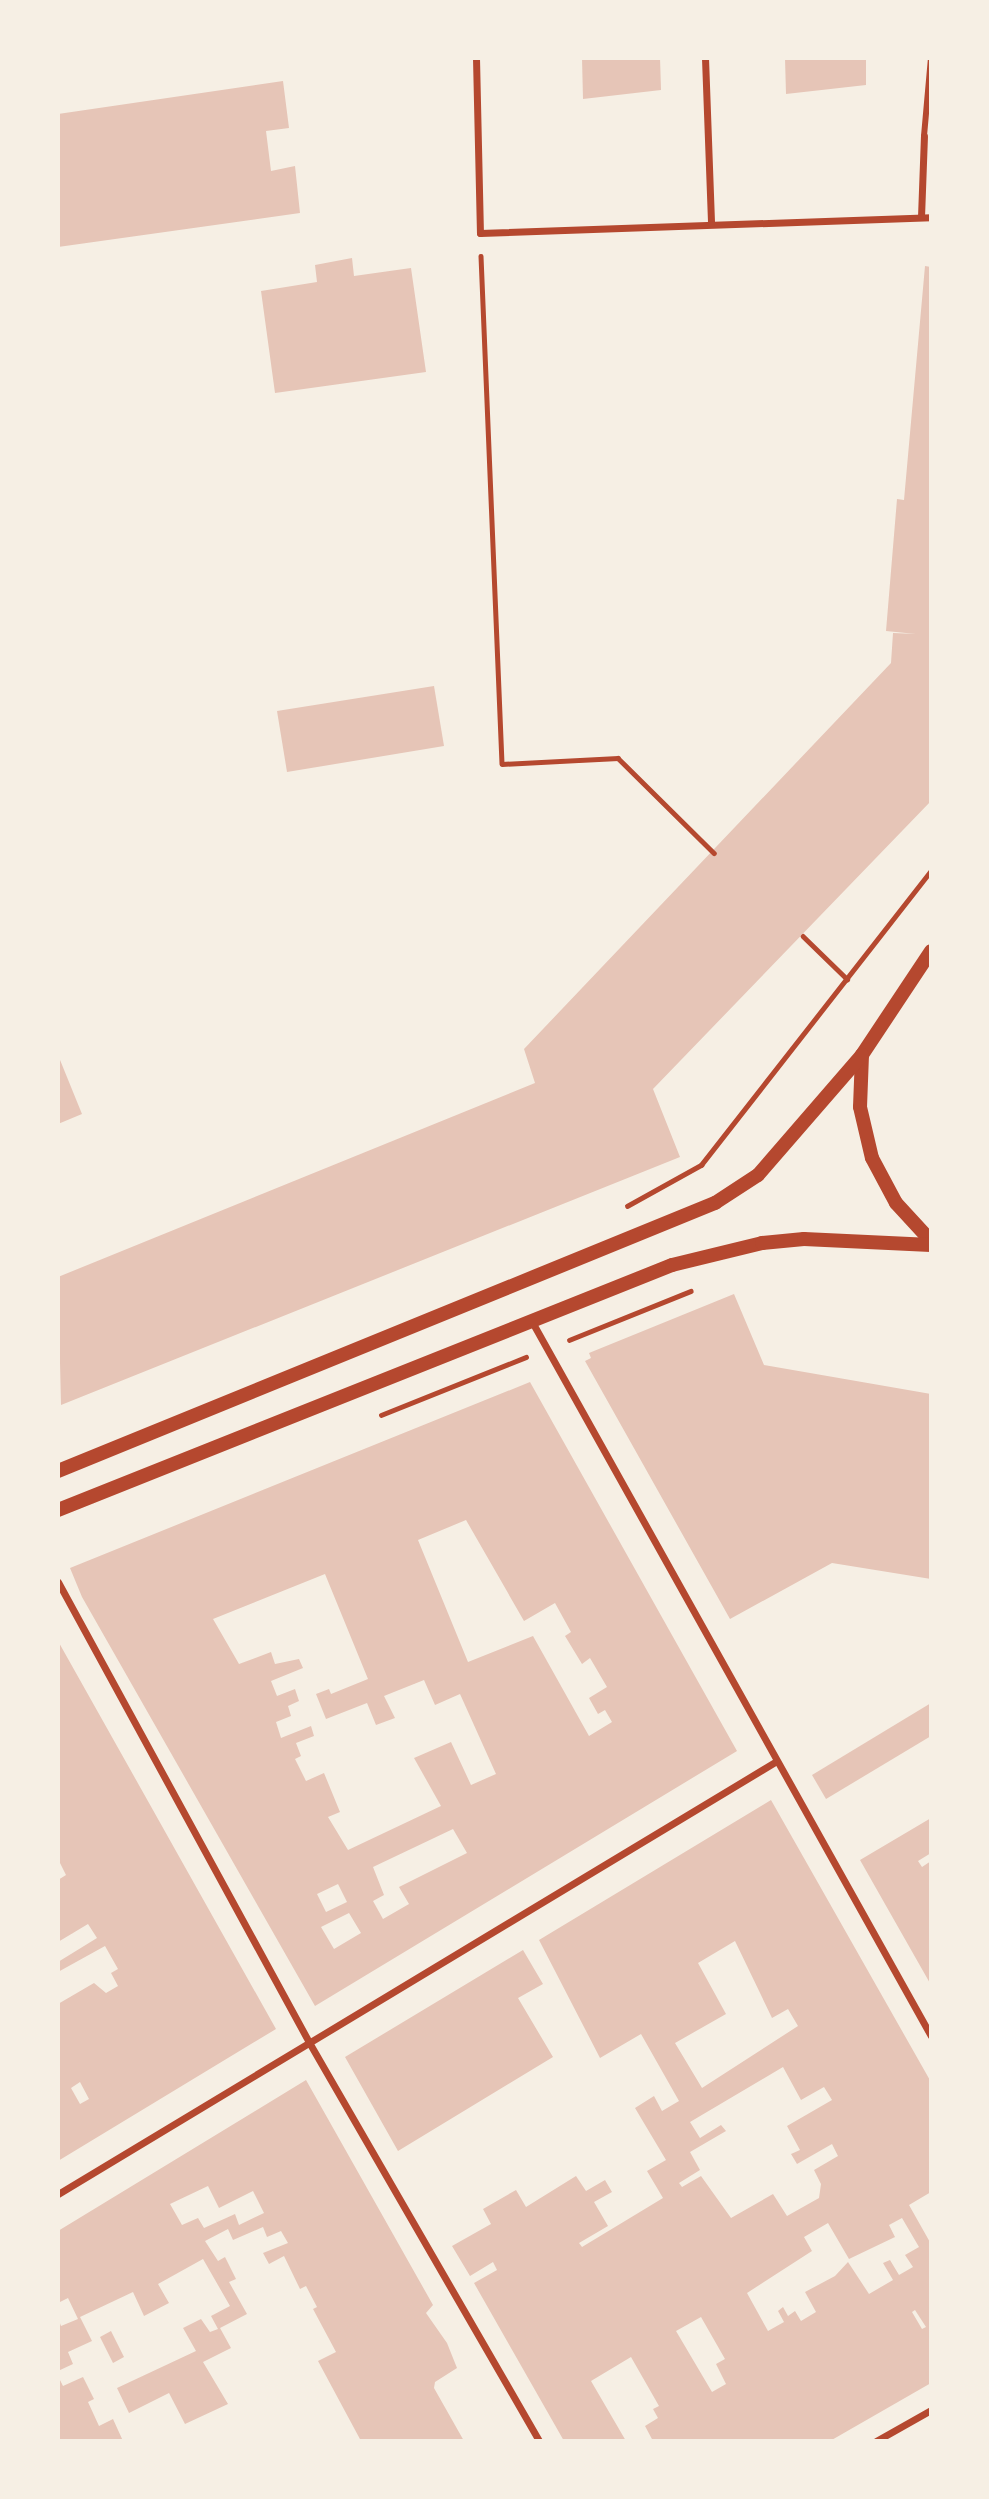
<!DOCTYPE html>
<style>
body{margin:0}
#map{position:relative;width:989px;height:2499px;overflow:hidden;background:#f6efe4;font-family:Spectral,serif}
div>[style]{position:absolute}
.building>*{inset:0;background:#e6c5b7}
.path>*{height:4.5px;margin:-2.25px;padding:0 2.25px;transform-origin:2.25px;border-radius:2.25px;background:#b5482f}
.pedestrian>*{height:6px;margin:-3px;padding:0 3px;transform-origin:3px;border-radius:3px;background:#b5482f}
.minor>*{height:7px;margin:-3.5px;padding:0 3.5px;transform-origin:3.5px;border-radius:3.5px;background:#b5482f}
.secondary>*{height:14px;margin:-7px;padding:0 7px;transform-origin:7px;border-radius:7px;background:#b5482f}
span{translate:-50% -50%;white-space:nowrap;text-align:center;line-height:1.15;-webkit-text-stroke:7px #f6efe4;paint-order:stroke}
.frame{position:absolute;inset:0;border:60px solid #f6efe4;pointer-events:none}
</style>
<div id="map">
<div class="building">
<div style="clip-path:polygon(582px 58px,660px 58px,661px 90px,583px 99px)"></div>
<div style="clip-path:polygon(785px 58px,866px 58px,866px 85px,786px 94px)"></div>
<div style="clip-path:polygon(283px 81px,289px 128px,266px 131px,271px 171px,295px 166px,300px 213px,58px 247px,58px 114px)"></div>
<div style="clip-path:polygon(352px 258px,354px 276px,411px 268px,426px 372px,275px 393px,261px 291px,317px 282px,315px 265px)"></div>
<div style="clip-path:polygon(925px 266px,931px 267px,931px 801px,653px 1089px,680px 1157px,61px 1405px,58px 1277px,535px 1083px,524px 1049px,891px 663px,893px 633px,916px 634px,886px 631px,897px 499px,904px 500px)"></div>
<div style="clip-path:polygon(434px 686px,444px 746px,287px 772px,277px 711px)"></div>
<div style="clip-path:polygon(58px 1055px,82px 1114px,58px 1124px)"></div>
<div style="clip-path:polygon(734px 1294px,764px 1365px,931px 1394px,931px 1579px,832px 1563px,730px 1619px,585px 1361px,591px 1358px,589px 1353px)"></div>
<div style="clip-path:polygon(evenodd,530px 1382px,737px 1751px,315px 2006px,82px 1597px,70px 1568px,530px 1382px,466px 1520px,524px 1621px,555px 1603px,571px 1632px,565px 1636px,582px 1664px,590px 1658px,607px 1687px,589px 1698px,598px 1714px,605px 1710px,612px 1722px,589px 1736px,533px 1636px,468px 1662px,418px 1540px,466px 1520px,530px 1382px,325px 1574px,368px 1679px,331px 1694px,329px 1689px,316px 1694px,326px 1719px,367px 1703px,376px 1725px,395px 1718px,384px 1696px,424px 1680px,435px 1705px,460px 1694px,496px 1774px,471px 1785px,451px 1742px,414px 1758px,441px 1806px,348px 1850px,328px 1817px,340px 1812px,324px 1773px,306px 1781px,295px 1759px,301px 1756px,296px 1743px,314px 1736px,311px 1726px,281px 1738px,276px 1722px,291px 1716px,288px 1706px,299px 1701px,295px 1689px,277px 1696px,271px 1681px,303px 1668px,299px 1659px,275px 1664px,271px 1652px,239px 1664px,213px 1619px,325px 1574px,530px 1382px,453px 1829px,467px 1853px,399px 1887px,409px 1904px,383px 1919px,373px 1901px,384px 1895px,373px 1867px,453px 1829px,530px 1382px,338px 1884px,347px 1902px,326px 1912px,317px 1894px,338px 1884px,530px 1382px,349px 1913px,361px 1933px,334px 1949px,321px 1927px,349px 1913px)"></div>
<div style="clip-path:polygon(evenodd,58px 1641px,276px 2029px,58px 2161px,58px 2004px,94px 1983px,106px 1993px,118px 1986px,111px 1973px,118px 1969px,105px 1946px,58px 1972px,58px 1962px,97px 1938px,88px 1924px,58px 1942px,58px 1880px,66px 1875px,58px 1859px,58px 1641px,80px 2082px,89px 2099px,80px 2104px,71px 2088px,80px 2082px)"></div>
<div style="clip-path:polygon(931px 1703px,931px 1736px,826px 1799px,812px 1775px)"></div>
<div style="clip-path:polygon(evenodd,771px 1800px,931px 2082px,931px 2192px,909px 2205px,931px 2244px,931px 2383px,830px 2441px,653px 2441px,645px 2426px,658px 2418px,653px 2409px,659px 2406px,631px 2357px,591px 2381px,626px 2441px,564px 2441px,474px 2283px,497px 2270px,493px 2262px,470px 2276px,452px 2246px,491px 2224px,483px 2209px,516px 2190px,526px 2207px,576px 2176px,586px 2191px,605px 2180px,612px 2192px,594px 2202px,608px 2226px,579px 2243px,582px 2247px,663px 2198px,647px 2171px,666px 2160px,635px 2108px,654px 2096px,662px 2111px,679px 2101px,641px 2034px,600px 2058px,539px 1940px,771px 1800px,735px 1941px,772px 2018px,788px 2009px,798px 2026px,702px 2088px,675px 2043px,726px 2014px,698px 1963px,735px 1941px,771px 1800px,783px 2067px,801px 2100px,824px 2087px,832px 2100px,787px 2126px,800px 2150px,791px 2154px,797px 2164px,832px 2144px,838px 2156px,814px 2170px,821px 2184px,819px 2198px,787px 2216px,773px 2194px,731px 2218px,701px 2176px,682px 2187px,679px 2183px,700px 2170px,690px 2152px,726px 2131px,721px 2125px,700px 2138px,690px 2122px,783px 2067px,771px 1800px,902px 2218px,919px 2247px,905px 2255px,913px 2267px,899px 2275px,890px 2260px,883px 2263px,893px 2280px,869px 2294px,848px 2262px,835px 2276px,805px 2292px,816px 2312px,801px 2321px,795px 2311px,788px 2316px,783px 2307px,778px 2311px,784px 2322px,768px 2331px,747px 2293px,812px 2251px,804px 2237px,828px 2223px,849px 2259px,895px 2237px,889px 2225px,902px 2218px,771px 1800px,915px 2310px,926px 2327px,922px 2329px,912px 2312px,915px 2310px,771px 1800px,701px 2317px,725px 2359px,716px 2364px,726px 2384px,712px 2392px,676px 2331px,701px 2317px)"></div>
<div style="clip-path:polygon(931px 1818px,931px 1853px,918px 1861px,922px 1867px,931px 1861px,931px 1985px,860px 1860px)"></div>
<div style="clip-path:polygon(523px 1950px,543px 1984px,518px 1998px,553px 2057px,398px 2151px,345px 2057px)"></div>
<div style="clip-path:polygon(evenodd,306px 2080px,433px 2305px,426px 2313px,447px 2343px,457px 2368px,435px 2382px,434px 2388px,464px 2441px,361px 2441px,318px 2361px,336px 2352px,313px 2309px,317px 2307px,306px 2286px,300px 2289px,284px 2256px,269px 2264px,263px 2253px,288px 2243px,281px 2231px,267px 2237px,263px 2227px,233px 2240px,228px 2229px,205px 2241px,218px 2261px,225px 2257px,236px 2279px,229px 2282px,247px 2314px,220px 2328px,231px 2348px,203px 2362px,228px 2404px,185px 2424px,169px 2393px,129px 2413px,117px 2388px,196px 2351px,183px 2328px,201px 2319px,210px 2332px,218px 2329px,211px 2316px,230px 2306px,203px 2259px,158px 2284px,169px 2303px,144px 2316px,133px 2292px,80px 2317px,92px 2341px,68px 2352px,73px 2364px,58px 2371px,58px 2318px,61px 2326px,78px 2319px,68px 2298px,58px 2303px,58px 2231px,306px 2080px,208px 2186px,219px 2208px,253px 2191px,264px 2213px,239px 2225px,235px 2214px,204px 2228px,198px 2218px,182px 2225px,170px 2204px,208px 2186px)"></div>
<div style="clip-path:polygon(111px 2331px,124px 2357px,113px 2363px,100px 2337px)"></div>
<div style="clip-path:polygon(58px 2376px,63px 2386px,83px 2377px,94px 2399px,88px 2402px,99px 2426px,113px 2419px,123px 2441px,58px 2441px)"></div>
</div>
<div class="path">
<div style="left:481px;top:256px;width:508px;rotate:87.63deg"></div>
<div style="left:502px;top:764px;width:116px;rotate:-3deg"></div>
<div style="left:618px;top:758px;width:135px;rotate:44.7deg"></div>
<div style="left:803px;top:936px;width:62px;rotate:44.3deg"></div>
<div style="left:627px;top:1206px;width:85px;rotate:-29deg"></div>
<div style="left:701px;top:1165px;width:373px;rotate:-52deg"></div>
<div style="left:569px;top:1340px;width:131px;rotate:-21.9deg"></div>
<div style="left:381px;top:1415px;width:156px;rotate:-21.8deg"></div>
</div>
<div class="pedestrian">
<div style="left:924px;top:136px;width:78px;rotate:-84.9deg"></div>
</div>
<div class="minor">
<div style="left:476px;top:58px;width:175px;rotate:88.7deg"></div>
<div style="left:480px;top:233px;width:451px;rotate:-2deg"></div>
<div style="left:705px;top:58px;width:165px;rotate:87.9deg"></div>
<div style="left:921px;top:217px;width:81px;rotate:-87.9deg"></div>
<div style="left:531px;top:1320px;width:820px;rotate:60.81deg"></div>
<div style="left:58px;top:1582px;width:526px;rotate:61.39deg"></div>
<div style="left:310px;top:2044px;width:458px;rotate:60deg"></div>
<div style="left:58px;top:2194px;width:837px;rotate:-31.07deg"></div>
<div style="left:876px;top:2441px;width:63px;rotate:-29.4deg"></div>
</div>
<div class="secondary">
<div style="left:931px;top:951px;width:125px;rotate:123.6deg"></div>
<div style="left:862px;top:1055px;width:52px;rotate:92.2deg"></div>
<div style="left:860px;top:1107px;width:52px;rotate:76.8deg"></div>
<div style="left:872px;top:1158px;width:51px;rotate:61.9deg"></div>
<div style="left:896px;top:1203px;width:52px;rotate:47.4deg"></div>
<div style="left:58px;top:1471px;width:710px;rotate:-22.19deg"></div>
<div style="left:715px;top:1203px;width:51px;rotate:-33.1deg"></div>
<div style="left:758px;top:1175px;width:159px;rotate:-49.1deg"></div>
<div style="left:58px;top:1510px;width:661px;rotate:-21.75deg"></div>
<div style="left:672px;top:1265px;width:93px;rotate:-13.7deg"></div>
<div style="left:762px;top:1243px;width:42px;rotate:-5.4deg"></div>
<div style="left:804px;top:1239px;width:127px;rotate:2.7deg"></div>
</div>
<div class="frame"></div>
</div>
